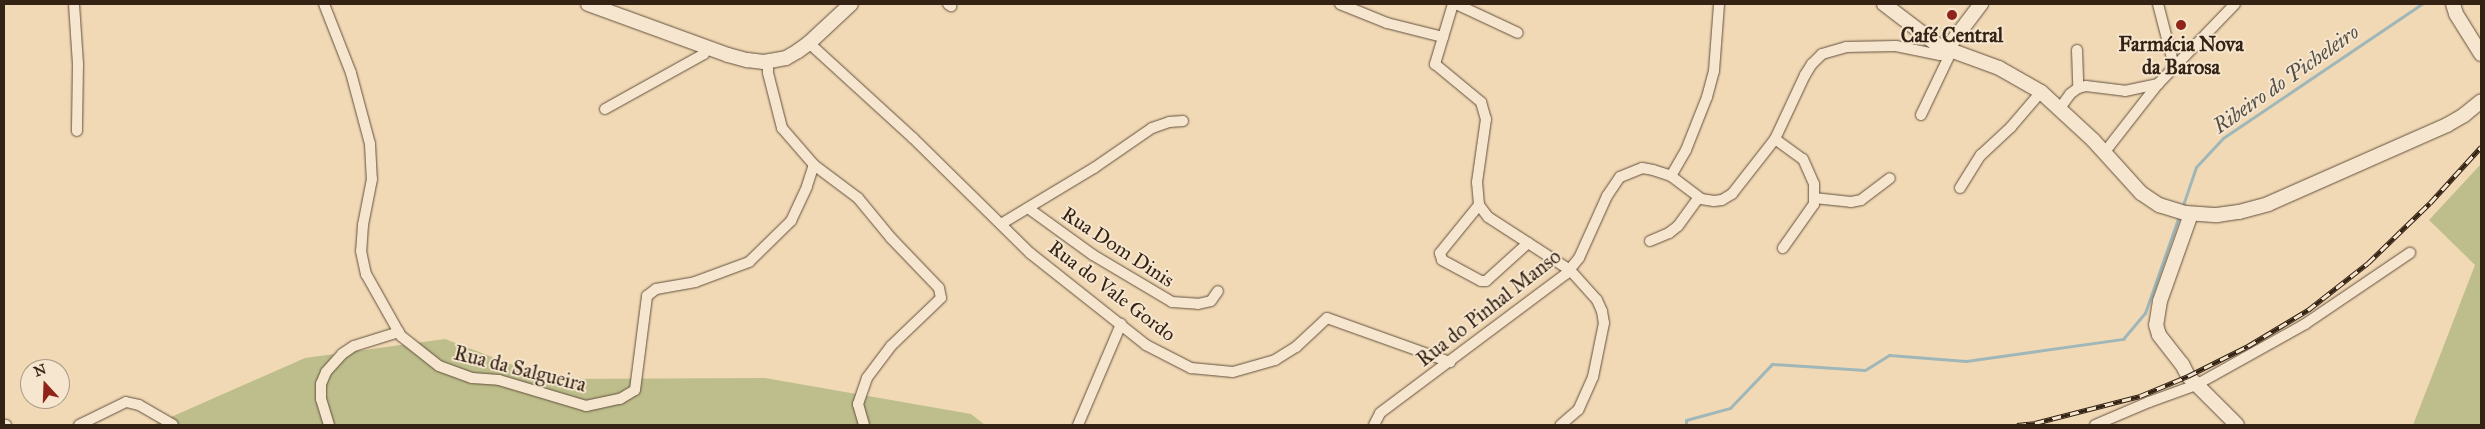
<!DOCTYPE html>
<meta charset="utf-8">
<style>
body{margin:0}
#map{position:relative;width:2485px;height:429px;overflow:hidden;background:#f1d9b5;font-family:"IM FELL Great Primer",serif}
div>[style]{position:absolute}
.green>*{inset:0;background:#bdbe8b}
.stream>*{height:3px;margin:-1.5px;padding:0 1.5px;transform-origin:1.5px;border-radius:1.5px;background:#9fb7b9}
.roads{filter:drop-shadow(0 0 1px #63503d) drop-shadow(0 0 1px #63503d)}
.street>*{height:10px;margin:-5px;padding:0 5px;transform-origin:5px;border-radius:5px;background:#f6e6cf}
.secondary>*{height:14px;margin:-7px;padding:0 7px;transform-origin:7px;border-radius:7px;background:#f6e6cf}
.rail>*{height:5px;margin-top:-2.5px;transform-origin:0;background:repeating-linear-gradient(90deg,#f6e6cf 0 9px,#342315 0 18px);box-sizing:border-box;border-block:1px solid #342315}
.dots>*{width:14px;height:14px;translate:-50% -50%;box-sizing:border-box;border:2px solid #f6e6cf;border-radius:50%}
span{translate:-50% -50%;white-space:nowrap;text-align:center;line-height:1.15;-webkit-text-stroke:4px #f6e6cf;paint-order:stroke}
.poi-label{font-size:20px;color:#342315;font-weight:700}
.street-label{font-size:20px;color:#342315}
.water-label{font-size:21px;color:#544f46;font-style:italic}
.frame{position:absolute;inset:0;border:5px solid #342315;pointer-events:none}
.north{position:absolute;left:20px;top:359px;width:50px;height:50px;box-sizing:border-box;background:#f6e6cf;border:1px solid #a89885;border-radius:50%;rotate:340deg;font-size:14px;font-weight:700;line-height:20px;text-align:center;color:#342315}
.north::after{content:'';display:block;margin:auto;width:18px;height:22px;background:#8f2418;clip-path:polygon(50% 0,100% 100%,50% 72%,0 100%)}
</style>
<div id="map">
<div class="green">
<div style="clip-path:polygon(2481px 164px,2481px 425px,2413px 425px,2475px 265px,2429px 220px)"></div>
<div style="clip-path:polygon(445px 339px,550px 379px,765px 378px,971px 414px,985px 425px,153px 425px,305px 358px)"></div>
</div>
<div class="stream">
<div style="left:2182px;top:208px;width:43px;rotate:-71.1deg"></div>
<div style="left:2196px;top:167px;width:40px;rotate:-47deg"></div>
<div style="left:2223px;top:138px;width:240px;rotate:-34deg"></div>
<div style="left:1686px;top:425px;width:5px;rotate:-90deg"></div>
<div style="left:1686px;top:420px;width:46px;rotate:-15.3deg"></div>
<div style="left:1730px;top:408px;width:61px;rotate:-46.3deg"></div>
<div style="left:1772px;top:364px;width:93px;rotate:3.7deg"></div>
<div style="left:1865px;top:370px;width:28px;rotate:-32deg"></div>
<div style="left:1889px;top:355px;width:77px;rotate:4.5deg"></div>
<div style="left:1966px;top:361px;width:159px;rotate:-8deg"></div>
<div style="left:2123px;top:339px;width:34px;rotate:-50deg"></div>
<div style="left:2145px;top:313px;width:103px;rotate:-70.7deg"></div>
</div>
<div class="roads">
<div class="street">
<div style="left:74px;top:4px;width:60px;rotate:86.2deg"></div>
<div style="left:78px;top:64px;width:67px;rotate:90.9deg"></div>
<div style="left:324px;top:4px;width:74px;rotate:68.6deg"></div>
<div style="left:351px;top:73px;width:73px;rotate:75deg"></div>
<div style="left:370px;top:144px;width:35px;rotate:87deg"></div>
<div style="left:372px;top:179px;width:47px;rotate:101.1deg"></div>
<div style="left:363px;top:225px;width:26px;rotate:94deg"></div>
<div style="left:361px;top:251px;width:24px;rotate:78deg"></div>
<div style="left:366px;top:274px;width:71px;rotate:60.6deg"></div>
<div style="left:401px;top:336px;width:48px;rotate:38.3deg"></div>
<div style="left:439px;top:366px;width:35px;rotate:20deg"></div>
<div style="left:472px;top:378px;width:27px;rotate:4deg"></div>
<div style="left:499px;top:380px;width:91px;rotate:16.6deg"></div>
<div style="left:586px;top:406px;width:35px;rotate:-12deg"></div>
<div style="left:620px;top:399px;width:17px;rotate:-31deg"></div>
<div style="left:635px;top:390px;width:95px;rotate:-82.7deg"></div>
<div style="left:647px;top:296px;width:11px;rotate:-38deg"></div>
<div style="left:656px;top:289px;width:40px;rotate:-10deg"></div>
<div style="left:695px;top:282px;width:58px;rotate:-20.3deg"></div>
<div style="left:749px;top:262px;width:59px;rotate:-44.3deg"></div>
<div style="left:791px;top:221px;width:38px;rotate:-65deg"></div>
<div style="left:807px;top:186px;width:22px;rotate:-72deg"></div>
<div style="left:948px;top:4px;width:4px;rotate:34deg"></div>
<div style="left:1340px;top:4px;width:51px;rotate:22deg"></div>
<div style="left:1387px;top:23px;width:58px;rotate:14deg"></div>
<div style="left:1453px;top:4px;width:63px;rotate:106.7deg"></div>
<div style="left:1435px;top:64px;width:60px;rotate:39.6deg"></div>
<div style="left:1481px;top:102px;width:18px;rotate:74deg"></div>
<div style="left:1486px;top:119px;width:64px;rotate:98.1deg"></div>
<div style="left:1477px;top:182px;width:23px;rotate:85deg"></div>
<div style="left:1479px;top:205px;width:15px;rotate:53deg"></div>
<div style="left:1488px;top:217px;width:98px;rotate:32.9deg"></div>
<div style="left:1570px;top:270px;width:40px;rotate:48deg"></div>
<div style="left:1597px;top:300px;width:12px;rotate:66deg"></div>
<div style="left:1602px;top:311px;width:12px;rotate:81deg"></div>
<div style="left:1604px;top:323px;width:55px;rotate:101.5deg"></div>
<div style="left:1593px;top:377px;width:36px;rotate:114deg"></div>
<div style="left:1578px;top:410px;width:23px;rotate:139deg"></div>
<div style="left:1456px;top:4px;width:68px;rotate:25.1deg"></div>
<div style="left:2158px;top:4px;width:64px;rotate:75.5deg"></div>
<div style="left:809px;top:43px;width:141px;rotate:42.4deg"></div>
<div style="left:913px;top:138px;width:164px;rotate:44.5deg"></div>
<div style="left:1030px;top:253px;width:148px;rotate:38.4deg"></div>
<div style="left:1146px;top:345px;width:51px;rotate:27.1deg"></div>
<div style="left:1191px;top:368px;width:42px;rotate:5.4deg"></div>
<div style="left:1233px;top:372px;width:44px;rotate:-15.9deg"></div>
<div style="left:1275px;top:360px;width:25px;rotate:-32deg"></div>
<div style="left:1296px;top:347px;width:42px;rotate:-43.1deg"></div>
<div style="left:1327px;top:318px;width:131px;rotate:19.7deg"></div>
<div style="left:2077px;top:50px;width:38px;rotate:88deg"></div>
<div style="left:768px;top:61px;width:12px;rotate:90deg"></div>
<div style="left:768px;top:73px;width:57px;rotate:75.7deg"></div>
<div style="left:782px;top:128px;width:49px;rotate:49.1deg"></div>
<div style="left:814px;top:165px;width:55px;rotate:36.9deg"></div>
<div style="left:858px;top:198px;width:52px;rotate:50.5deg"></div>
<div style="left:891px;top:238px;width:69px;rotate:46.2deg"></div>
<div style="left:939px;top:288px;width:10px;rotate:79deg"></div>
<div style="left:941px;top:298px;width:69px;rotate:136.2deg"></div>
<div style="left:891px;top:346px;width:40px;rotate:127deg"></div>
<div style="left:867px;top:378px;width:28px;rotate:109deg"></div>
<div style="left:858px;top:404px;width:22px;rotate:74deg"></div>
<div style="left:2060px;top:108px;width:17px;rotate:-54deg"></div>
<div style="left:2070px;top:94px;width:10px;rotate:-37deg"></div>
<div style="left:2078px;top:88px;width:8px;rotate:-14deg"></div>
<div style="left:2086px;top:86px;width:39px;rotate:7deg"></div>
<div style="left:2125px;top:91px;width:34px;rotate:-12deg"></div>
<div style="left:605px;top:109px;width:113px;rotate:-29.1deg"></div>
<div style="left:704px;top:54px;width:8px;rotate:-67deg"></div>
<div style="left:1921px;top:115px;width:70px;rotate:-64.5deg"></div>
<div style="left:1775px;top:139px;width:34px;rotate:36deg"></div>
<div style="left:1803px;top:159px;width:27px;rotate:66deg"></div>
<div style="left:1814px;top:184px;width:20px;rotate:90deg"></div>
<div style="left:1814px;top:204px;width:54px;rotate:125.2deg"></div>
<div style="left:2104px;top:153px;width:88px;rotate:-52deg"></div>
<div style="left:2158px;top:84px;width:111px;rotate:-46.1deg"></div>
<div style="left:1671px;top:176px;width:30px;rotate:-60deg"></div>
<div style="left:1686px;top:150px;width:57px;rotate:-68.4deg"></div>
<div style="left:1707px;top:97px;width:27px;rotate:-75deg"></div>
<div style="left:1714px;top:71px;width:67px;rotate:-85.7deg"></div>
<div style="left:1960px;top:188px;width:39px;rotate:-58deg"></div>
<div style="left:1981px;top:155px;width:41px;rotate:-43deg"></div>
<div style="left:2011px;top:127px;width:46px;rotate:-49.4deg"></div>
<div style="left:1814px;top:198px;width:37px;rotate:6deg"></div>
<div style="left:1851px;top:202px;width:10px;rotate:-11deg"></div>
<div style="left:1861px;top:200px;width:36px;rotate:-37deg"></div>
<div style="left:1479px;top:205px;width:62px;rotate:129.1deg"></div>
<div style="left:1440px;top:253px;width:7px;rotate:74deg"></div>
<div style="left:1442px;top:260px;width:44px;rotate:28.3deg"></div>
<div style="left:1481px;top:281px;width:5px"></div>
<div style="left:1486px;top:281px;width:57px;rotate:-42.1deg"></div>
<div style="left:1028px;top:208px;width:80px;rotate:35.9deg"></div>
<div style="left:1093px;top:255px;width:92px;rotate:30.7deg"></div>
<div style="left:1172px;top:302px;width:26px;rotate:4deg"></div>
<div style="left:1198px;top:304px;width:13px;rotate:-13deg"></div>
<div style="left:1211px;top:301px;width:12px;rotate:-55deg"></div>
<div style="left:1001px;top:224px;width:109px;rotate:-31.1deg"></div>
<div style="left:1094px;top:168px;width:70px;rotate:-34.6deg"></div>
<div style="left:1152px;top:128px;width:18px;rotate:-19deg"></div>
<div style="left:1169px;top:122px;width:14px;rotate:-4deg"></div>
<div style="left:1650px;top:241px;width:21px;rotate:-23deg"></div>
<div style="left:1669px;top:233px;width:11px;rotate:-38deg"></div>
<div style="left:1678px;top:226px;width:34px;rotate:-54deg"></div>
<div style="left:4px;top:425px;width:2px"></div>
<div style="left:79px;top:425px;width:52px;rotate:-26.1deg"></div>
<div style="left:126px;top:402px;width:13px;rotate:13deg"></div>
<div style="left:139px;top:405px;width:39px;rotate:30deg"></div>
<div style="left:329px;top:425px;width:27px;rotate:-107deg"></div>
<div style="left:321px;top:399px;width:15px;rotate:-90deg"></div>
<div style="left:321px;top:384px;width:13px;rotate:-67deg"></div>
<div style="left:326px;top:372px;width:24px;rotate:-48deg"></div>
<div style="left:342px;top:354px;width:14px;rotate:-34deg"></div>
<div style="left:354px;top:346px;width:47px;rotate:-17.3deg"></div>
<div style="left:1078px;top:425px;width:110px;rotate:-66.9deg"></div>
<div style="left:1374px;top:425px;width:13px;rotate:-63deg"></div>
<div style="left:1380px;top:413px;width:232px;rotate:-36.8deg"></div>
<div style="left:1566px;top:274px;width:21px;rotate:-51deg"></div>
<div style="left:1579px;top:258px;width:68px;rotate:-65.7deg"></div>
<div style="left:1607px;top:196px;width:23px;rotate:-56deg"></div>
<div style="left:1620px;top:177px;width:24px;rotate:-22deg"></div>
<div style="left:1642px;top:168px;width:11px;rotate:10deg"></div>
<div style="left:1653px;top:170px;width:19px;rotate:18deg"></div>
<div style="left:1671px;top:176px;width:38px;rotate:37deg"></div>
<div style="left:1701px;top:199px;width:13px;rotate:9deg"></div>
<div style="left:1714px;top:201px;width:8px;rotate:-7deg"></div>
<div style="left:1722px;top:200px;width:12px;rotate:-31deg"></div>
<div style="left:1732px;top:194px;width:70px;rotate:-52deg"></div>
<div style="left:1775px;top:139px;width:71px;rotate:-64.9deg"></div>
<div style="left:1805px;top:75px;width:13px;rotate:-58deg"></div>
<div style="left:1812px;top:64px;width:14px;rotate:-45deg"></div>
<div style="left:1822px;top:54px;width:25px;rotate:-16deg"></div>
<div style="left:1846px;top:47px;width:50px;rotate:-1.1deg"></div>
<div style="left:1896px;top:46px;width:45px;rotate:11.6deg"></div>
<div style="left:1940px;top:55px;width:8px;rotate:-40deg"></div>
<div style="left:2095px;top:425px;width:59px;rotate:-23.1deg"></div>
<div style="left:2149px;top:402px;width:50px;rotate:-19.9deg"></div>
<div style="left:2196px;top:385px;width:125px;rotate:-29.2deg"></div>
<div style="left:2305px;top:324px;width:127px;rotate:-34.1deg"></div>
</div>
<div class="secondary">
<div style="left:588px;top:4px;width:149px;rotate:20deg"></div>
<div style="left:728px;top:55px;width:20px;rotate:15deg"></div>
<div style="left:747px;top:60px;width:17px;rotate:7deg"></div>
<div style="left:764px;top:62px;width:22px;rotate:-10deg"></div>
<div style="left:786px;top:58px;width:14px;rotate:-30deg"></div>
<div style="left:798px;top:51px;width:14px;rotate:-36deg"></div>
<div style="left:809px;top:43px;width:57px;rotate:-42.9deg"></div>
<div style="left:1884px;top:4px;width:69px;rotate:37.4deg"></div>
<div style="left:1939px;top:46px;width:64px;rotate:20.1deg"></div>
<div style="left:1999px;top:68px;width:48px;rotate:29.7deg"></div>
<div style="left:2041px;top:92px;width:71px;rotate:42.7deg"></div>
<div style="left:2093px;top:140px;width:72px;rotate:47.8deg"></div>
<div style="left:2141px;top:193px;width:22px;rotate:34deg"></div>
<div style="left:2159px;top:205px;width:28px;rotate:17deg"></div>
<div style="left:2186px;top:213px;width:31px;rotate:4deg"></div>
<div style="left:2217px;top:215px;width:22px;rotate:-8deg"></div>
<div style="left:2239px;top:212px;width:30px;rotate:-15deg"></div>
<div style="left:2268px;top:204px;width:196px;rotate:-23.8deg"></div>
<div style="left:2447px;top:125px;width:20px;rotate:-30deg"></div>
<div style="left:2464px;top:115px;width:22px;rotate:-39deg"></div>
<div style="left:2453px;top:4px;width:10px;rotate:73deg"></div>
<div style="left:2456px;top:14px;width:47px;rotate:58deg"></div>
<div style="left:1946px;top:50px;width:58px;rotate:-52.7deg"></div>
<div style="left:2191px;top:214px;width:92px;rotate:109.6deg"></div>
<div style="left:2160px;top:301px;width:24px;rotate:99deg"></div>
<div style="left:2156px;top:325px;width:10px;rotate:73deg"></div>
<div style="left:2159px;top:335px;width:37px;rotate:52deg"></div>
<div style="left:2182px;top:364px;width:13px;rotate:63deg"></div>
<div style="left:2188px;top:376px;width:69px;rotate:45deg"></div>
</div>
</div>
<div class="rail">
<div style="left:2017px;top:425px;width:18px;rotate:-6deg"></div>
<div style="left:2035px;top:423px;width:108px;rotate:-14.4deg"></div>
<div style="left:2140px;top:396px;width:52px;rotate:-22.6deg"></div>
<div style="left:2188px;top:376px;width:67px;rotate:-26.6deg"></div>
<div style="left:2248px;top:346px;width:70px;rotate:-31deg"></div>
<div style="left:2308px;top:310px;width:76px;rotate:-38.1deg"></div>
<div style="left:2368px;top:263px;width:86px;rotate:-44.1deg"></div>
<div style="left:2430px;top:203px;width:76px;rotate:-47.7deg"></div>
</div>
<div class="dots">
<div style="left:1952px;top:15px;background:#8f2418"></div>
<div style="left:2181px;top:25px;background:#8f2418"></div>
</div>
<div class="poi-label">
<span style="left:1952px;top:35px">Café Central</span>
<span style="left:2181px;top:56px">Farmácia Nova<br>da Barosa</span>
</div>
<div class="street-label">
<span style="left:1118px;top:247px;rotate:33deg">Rua Dom Dinis</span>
<span style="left:1112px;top:291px;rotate:37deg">Rua do Vale Gordo</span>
<span style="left:1489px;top:308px;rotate:-38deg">Rua do Pinhal Manso</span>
<span style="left:520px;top:369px;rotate:14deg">Rua da Salgueira</span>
</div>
<div class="water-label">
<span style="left:2286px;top:79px;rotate:-35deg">Ribeiro do Picheleiro</span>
</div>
<div class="frame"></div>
<div class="north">N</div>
</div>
